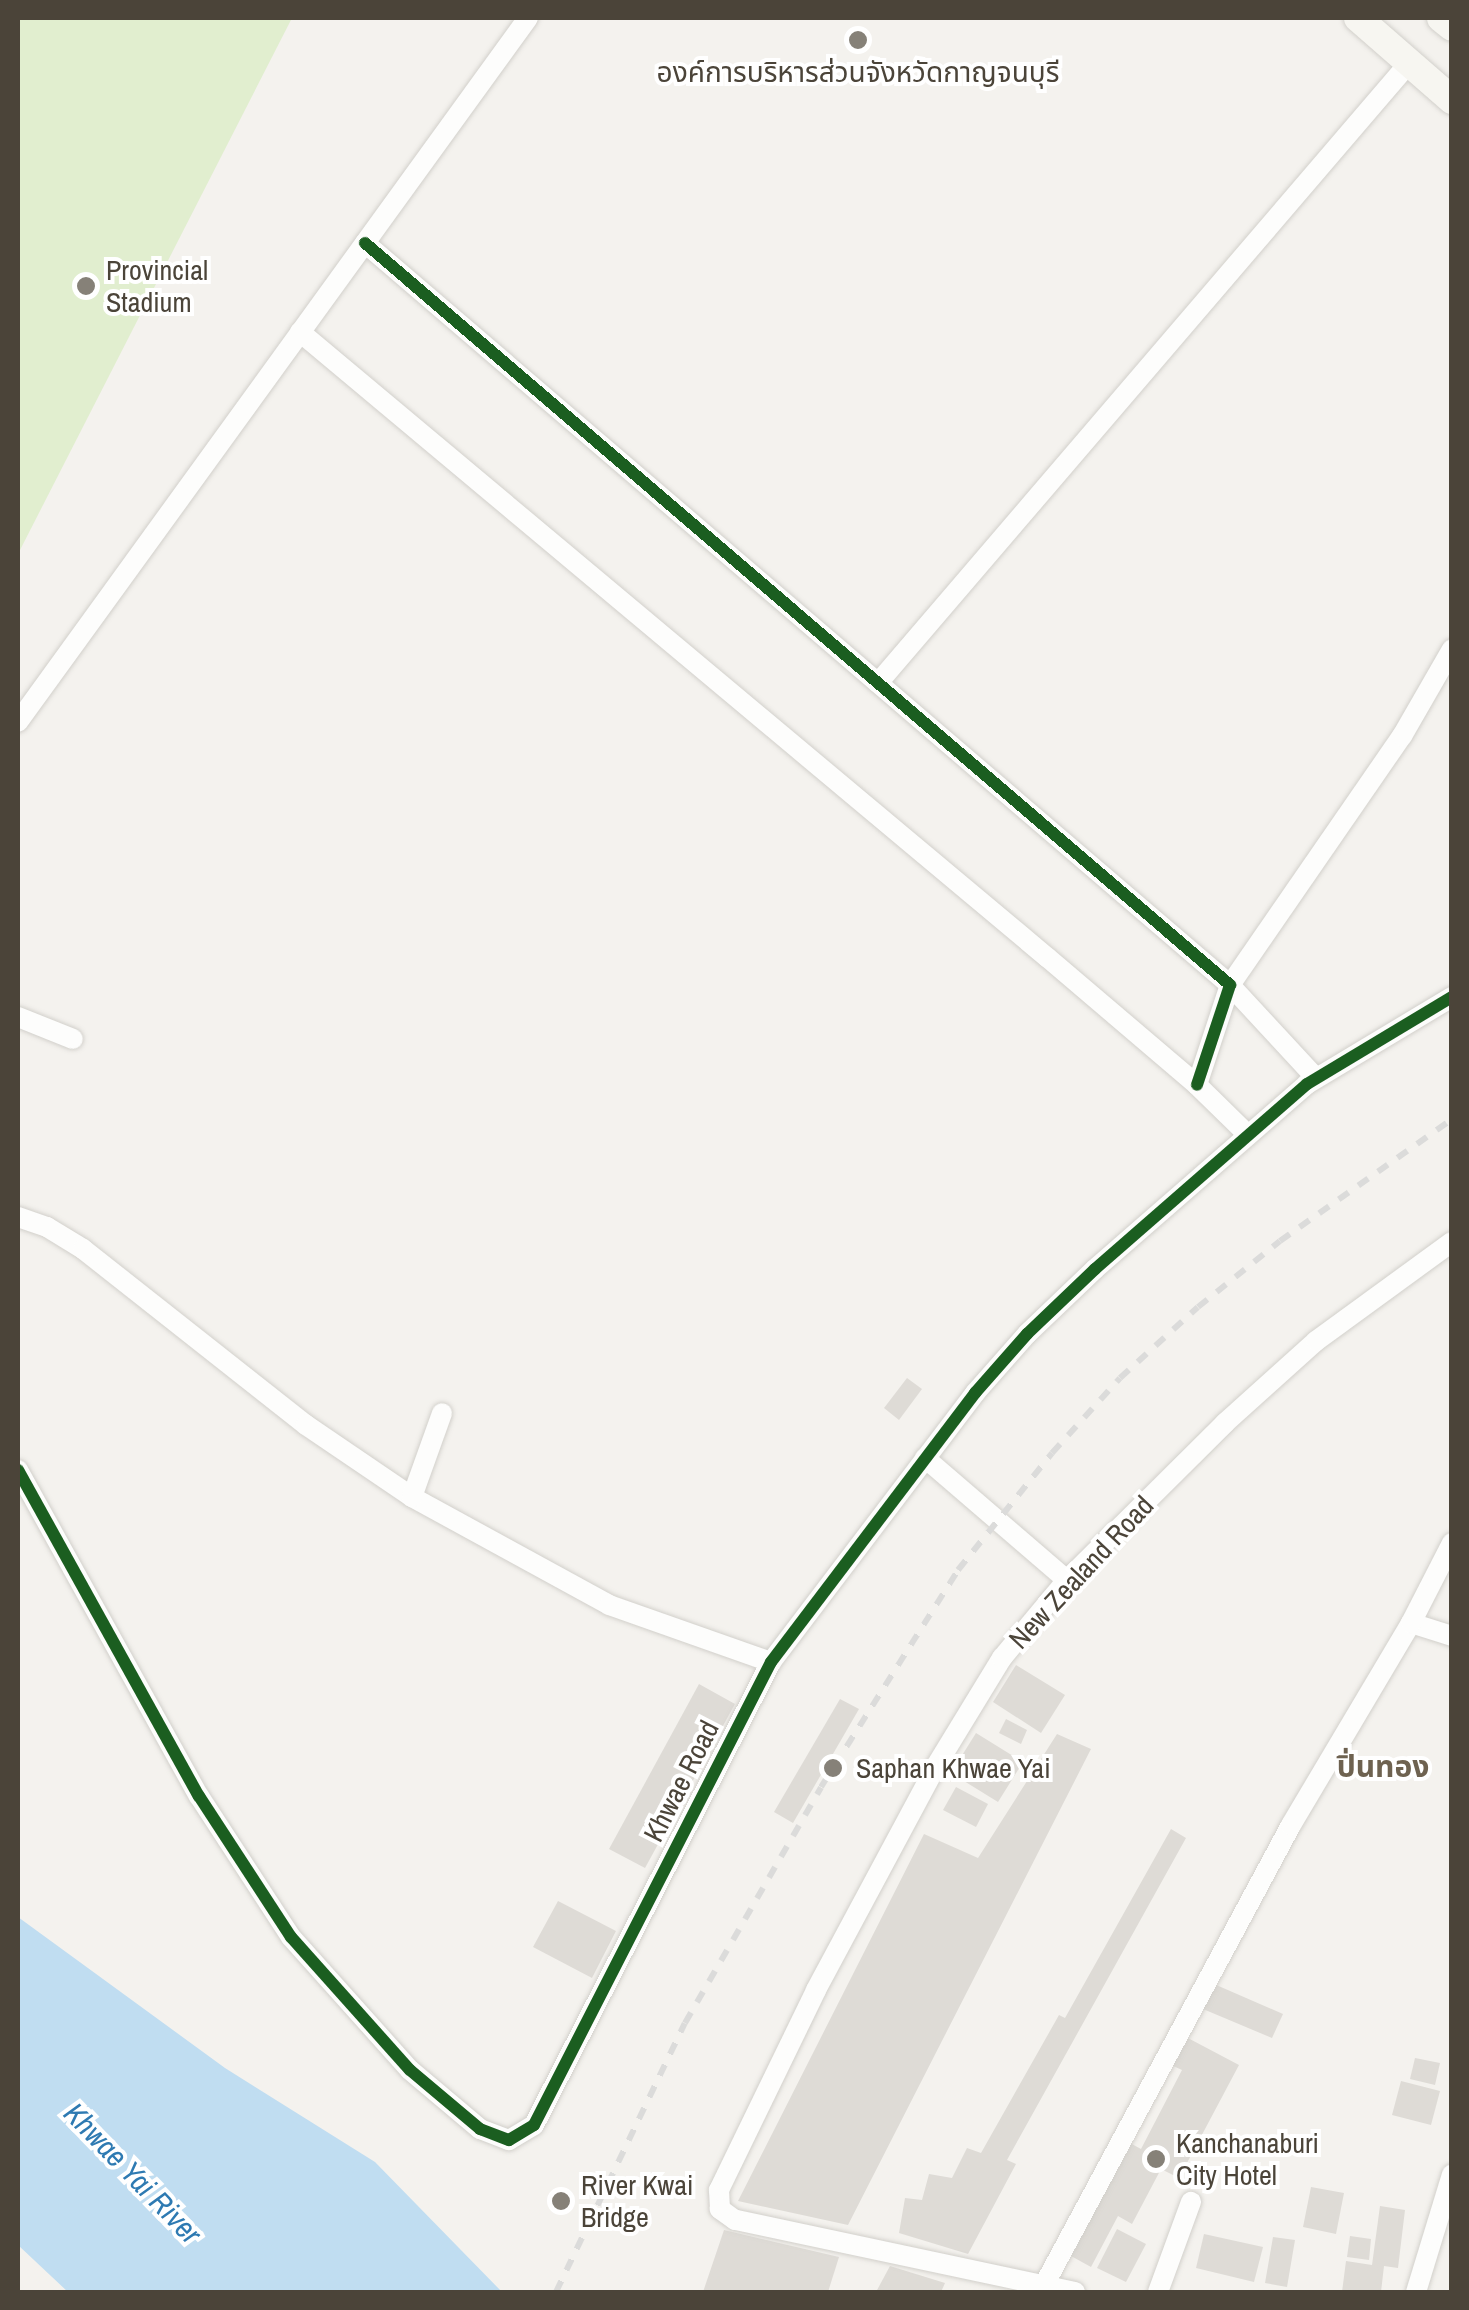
<!DOCTYPE html>
<meta charset="utf-8">
<style>
body{margin:0}
#map{position:relative;width:1469px;height:2310px;overflow:hidden;background:#f4f2ee;font-family:"Archivo Narrow","Noto Sans Thai",sans-serif}
div>[style]{position:absolute}
.green>*{inset:0;background:#e1eecf}
.water>*{inset:0;background:#c0ddf1}
.building>*{inset:0;background:#dedbd6}
.roads{filter:drop-shadow(0 0 2px #d2d0cb) drop-shadow(0 0 2px #d2d0cb)}
.minor>*{height:20px;margin:-10px;padding:0 10px;transform-origin:10px;border-radius:10px;background:#fdfdfc}
.secondary>*{height:28px;margin:-14px;padding:0 14px;transform-origin:14px;border-radius:14px;background:#f7f6f1}
.rail>*{height:6px;margin-top:-3px;transform-origin:0;background:repeating-linear-gradient(90deg,#dbdbda 0 12px,transparent 0 24px)}
.cycleway>*{height:12px;margin:-6px;padding:0 6px;transform-origin:6px;border-radius:6px;background:#1b5e20}
.dots>*{width:28px;height:28px;translate:-50% -50%;box-sizing:border-box;border:5px solid #fff;border-radius:50%}
span{translate:-50% -50%;white-space:nowrap;text-align:center;line-height:1.15;-webkit-text-stroke:8px #fff;paint-order:stroke}
.poi-label{font-size:28px;color:#4b4439}
.left{translate:0 -50%;text-align:left}
.street-label{font-size:28px;color:#4b4439}
.neighbourhood-label{font-size:30px;color:#6e6250;font-weight:700}
.water-label{font-size:30px;color:#2e7ab2;font-style:italic}
.frame{position:absolute;inset:0;border:20px solid #4b4439;pointer-events:none}
</style>
<div id="map">
<div class="green">
<div style="clip-path:polygon(18px 18px,292px 18px,18px 554px)"></div>
</div>
<div class="water">
<div style="clip-path:polygon(18px 1917px,225px 2068px,375px 2162px,502px 2292px,68px 2292px,18px 2245px)"></div>
</div>
<div class="building">
<div style="clip-path:polygon(907px 1378px,922px 1389px,899px 1420px,884px 1408px)"></div>
<div style="clip-path:polygon(1016px 1665px,1065px 1695px,1041px 1733px,993px 1702px)"></div>
<div style="clip-path:polygon(699px 1684px,735px 1704px,645px 1868px,609px 1849px)"></div>
<div style="clip-path:polygon(840px 1699px,859px 1709px,793px 1823px,774px 1812px)"></div>
<div style="clip-path:polygon(1006px 1719px,1027px 1730px,1021px 1744px,999px 1733px)"></div>
<div style="clip-path:polygon(976px 1733px,1023px 1762px,998px 1802px,951px 1773px)"></div>
<div style="clip-path:polygon(1057px 1734px,1091px 1749px,848px 2225px,738px 2201px,924px 1834px,978px 1858px)"></div>
<div style="clip-path:polygon(956px 1787px,988px 1804px,976px 1827px,943px 1810px)"></div>
<div style="clip-path:polygon(1171px 1829px,1186px 1838px,1007px 2160px,1016px 2164px,968px 2254px,899px 2233px,905px 2198px,922px 2200px,929px 2174px,952px 2178px,967px 2148px,981px 2153px,1059px 2015px,1065px 2018px)"></div>
<div style="clip-path:polygon(558px 1901px,616px 1931px,592px 1978px,533px 1947px)"></div>
<div style="clip-path:polygon(1214px 1984px,1283px 2014px,1272px 2038px,1203px 2009px)"></div>
<div style="clip-path:polygon(1186px 2037px,1239px 2065px,1179px 2178px,1161px 2169px,1132px 2224px,1118px 2216px,1091px 2267px,1071px 2256px,1130px 2143px,1141px 2149px,1182px 2070px,1171px 2065px)"></div>
<div style="clip-path:polygon(1415px 2058px,1440px 2063px,1435px 2085px,1410px 2079px)"></div>
<div style="clip-path:polygon(1401px 2081px,1440px 2091px,1431px 2125px,1392px 2115px)"></div>
<div style="clip-path:polygon(1311px 2187px,1344px 2193px,1336px 2234px,1303px 2227px)"></div>
<div style="clip-path:polygon(1380px 2206px,1405px 2210px,1398px 2268px,1384px 2266px,1381px 2292px,1342px 2292px,1346px 2261px,1372px 2265px)"></div>
<div style="clip-path:polygon(1117px 2229px,1146px 2244px,1126px 2282px,1097px 2268px)"></div>
<div style="clip-path:polygon(724px 2230px,839px 2257px,828px 2292px,703px 2292px)"></div>
<div style="clip-path:polygon(1204px 2234px,1263px 2247px,1254px 2282px,1196px 2268px)"></div>
<div style="clip-path:polygon(1350px 2236px,1371px 2239px,1369px 2260px,1347px 2257px)"></div>
<div style="clip-path:polygon(1273px 2237px,1295px 2240px,1287px 2287px,1265px 2283px)"></div>
<div style="clip-path:polygon(890px 2266px,945px 2283px,941px 2292px,876px 2292px)"></div>
</div>
<div class="roads">
<div class="minor">
<div style="left:365px;top:243px;width:1140px;rotate:40.62deg"></div>
<div style="left:1230px;top:985px;width:105px;rotate:108.3deg"></div>
<div style="left:300px;top:332px;width:975px;rotate:39.93deg"></div>
<div style="left:1048px;top:958px;width:196px;rotate:40.4deg"></div>
<div style="left:1197px;top:1085px;width:71px;rotate:44.4deg"></div>
<div style="left:878px;top:683px;width:816px;rotate:-49.42deg"></div>
<div style="left:18px;top:722px;width:869px;rotate:-54.08deg"></div>
<div style="left:18px;top:1017px;width:59px;rotate:21.8deg"></div>
<div style="left:1316px;top:1078px;width:127px;rotate:-132.8deg"></div>
<div style="left:1230px;top:985px;width:303px;rotate:-55.4deg"></div>
<div style="left:1402px;top:736px;width:100px;rotate:-60.1deg"></div>
<div style="left:18px;top:1217px;width:31px;rotate:19deg"></div>
<div style="left:47px;top:1227px;width:42px;rotate:31.4deg"></div>
<div style="left:83px;top:1249px;width:284px;rotate:38.3deg"></div>
<div style="left:306px;top:1425px;width:128px;rotate:34.2deg"></div>
<div style="left:412px;top:1497px;width:225px;rotate:28.7deg"></div>
<div style="left:609px;top:1605px;width:172px;rotate:19.4deg"></div>
<div style="left:925px;top:1458px;width:187px;rotate:40.7deg"></div>
<div style="left:18px;top:1470px;width:373px;rotate:61deg"></div>
<div style="left:199px;top:1796px;width:168px;rotate:56.9deg"></div>
<div style="left:291px;top:1937px;width:178px;rotate:48.2deg"></div>
<div style="left:410px;top:2070px;width:92px;rotate:40.1deg"></div>
<div style="left:480px;top:2129px;width:31px;rotate:21deg"></div>
<div style="left:509px;top:2140px;width:29px;rotate:-31deg"></div>
<div style="left:534px;top:2125px;width:520px;rotate:-62.89deg"></div>
<div style="left:771px;top:1662px;width:338px;rotate:-52.8deg"></div>
<div style="left:975px;top:1393px;width:79px;rotate:-48.6deg"></div>
<div style="left:1027px;top:1334px;width:94px;rotate:-43.7deg"></div>
<div style="left:1095px;top:1269px;width:281px;rotate:-41.1deg"></div>
<div style="left:1307px;top:1084px;width:169px;rotate:-31deg"></div>
<div style="left:412px;top:1497px;width:89px;rotate:-70.3deg"></div>
<div style="left:1411px;top:1623px;width:43px;rotate:17.6deg"></div>
<div style="left:1043px;top:2287px;width:524px;rotate:-61.77deg"></div>
<div style="left:1291px;top:1825px;width:235px;rotate:-59.3deg"></div>
<div style="left:1411px;top:1623px;width:90px;rotate:-62.9deg"></div>
<div style="left:1075px;top:2292px;width:348px;rotate:-168deg"></div>
<div style="left:735px;top:2220px;width:19px;rotate:-144deg"></div>
<div style="left:720px;top:2209px;width:19px;rotate:-93deg"></div>
<div style="left:719px;top:2190px;width:222px;rotate:-64.1deg"></div>
<div style="left:816px;top:1990px;width:254px;rotate:-61.8deg"></div>
<div style="left:936px;top:1766px;width:127px;rotate:-58.6deg"></div>
<div style="left:1002px;top:1658px;width:102px;rotate:-50.2deg"></div>
<div style="left:1067px;top:1580px;width:223px;rotate:-44.8deg"></div>
<div style="left:1225px;top:1423px;width:122px;rotate:-42deg"></div>
<div style="left:1316px;top:1341px;width:168px;rotate:-36.1deg"></div>
<div style="left:1158px;top:2292px;width:96px;rotate:-69.9deg"></div>
<div style="left:1416px;top:2292px;width:123px;rotate:-73deg"></div>
</div>
<div class="secondary">
<div style="left:1358px;top:18px;width:125px;rotate:41.1deg"></div>
<div style="left:1441px;top:18px;width:14px;rotate:39deg"></div>
</div>
</div>
<div class="rail">
<div style="left:556px;top:2292px;width:298px;rotate:-64.4deg"></div>
<div style="left:685px;top:2023px;width:272px;rotate:-60deg"></div>
<div style="left:821px;top:1787px;width:257px;rotate:-57.7deg"></div>
<div style="left:958px;top:1570px;width:150px;rotate:-51.2deg"></div>
<div style="left:1052px;top:1453px;width:101px;rotate:-47.8deg"></div>
<div style="left:1120px;top:1378px;width:105px;rotate:-42.3deg"></div>
<div style="left:1198px;top:1307px;width:105px;rotate:-38.8deg"></div>
<div style="left:1280px;top:1241px;width:211px;rotate:-35.3deg"></div>
</div>
<div class="cycleway">
<div style="left:365px;top:243px;width:1140px;rotate:40.62deg"></div>
<div style="left:1230px;top:985px;width:105px;rotate:108.3deg"></div>
<div style="left:18px;top:1470px;width:373px;rotate:61deg"></div>
<div style="left:199px;top:1796px;width:168px;rotate:56.9deg"></div>
<div style="left:291px;top:1937px;width:178px;rotate:48.2deg"></div>
<div style="left:410px;top:2070px;width:92px;rotate:40.1deg"></div>
<div style="left:480px;top:2129px;width:31px;rotate:21deg"></div>
<div style="left:509px;top:2140px;width:29px;rotate:-31deg"></div>
<div style="left:534px;top:2125px;width:520px;rotate:-62.89deg"></div>
<div style="left:771px;top:1662px;width:338px;rotate:-52.8deg"></div>
<div style="left:975px;top:1393px;width:79px;rotate:-48.6deg"></div>
<div style="left:1027px;top:1334px;width:94px;rotate:-43.7deg"></div>
<div style="left:1095px;top:1269px;width:281px;rotate:-41.1deg"></div>
<div style="left:1307px;top:1084px;width:169px;rotate:-31deg"></div>
</div>
<div class="dots">
<div style="left:858px;top:40px;background:#868178"></div>
<div style="left:86px;top:286px;background:#868178"></div>
<div style="left:833px;top:1768px;background:#868178"></div>
<div style="left:1156px;top:2159px;background:#868178"></div>
<div style="left:561px;top:2201px;background:#868178"></div>
</div>
<div class="poi-label">
<span style="left:858px;top:72px">องค์การบริหารส่วนจังหวัดกาญจนบุรี</span>
<span class="left" style="left:106px;top:286px">Provincial<br>Stadium</span>
<span class="left" style="left:856px;top:1768px">Saphan Khwae Yai</span>
<span class="left" style="left:1176px;top:2159px">Kanchanaburi<br>City Hotel</span>
<span class="left" style="left:581px;top:2201px">River Kwai<br>Bridge</span>
</div>
<div class="street-label">
<span style="left:1081px;top:1572px;rotate:-47deg">New Zealand Road</span>
<span style="left:681px;top:1781px;rotate:-63deg">Khwae Road</span>
</div>
<div class="neighbourhood-label">
<span style="left:1383px;top:1766px">ปิ่นทอง</span>
</div>
<div class="water-label">
<span style="left:133px;top:2173px;rotate:46deg">Khwae Yai River</span>
</div>
<div class="frame"></div>
</div>
